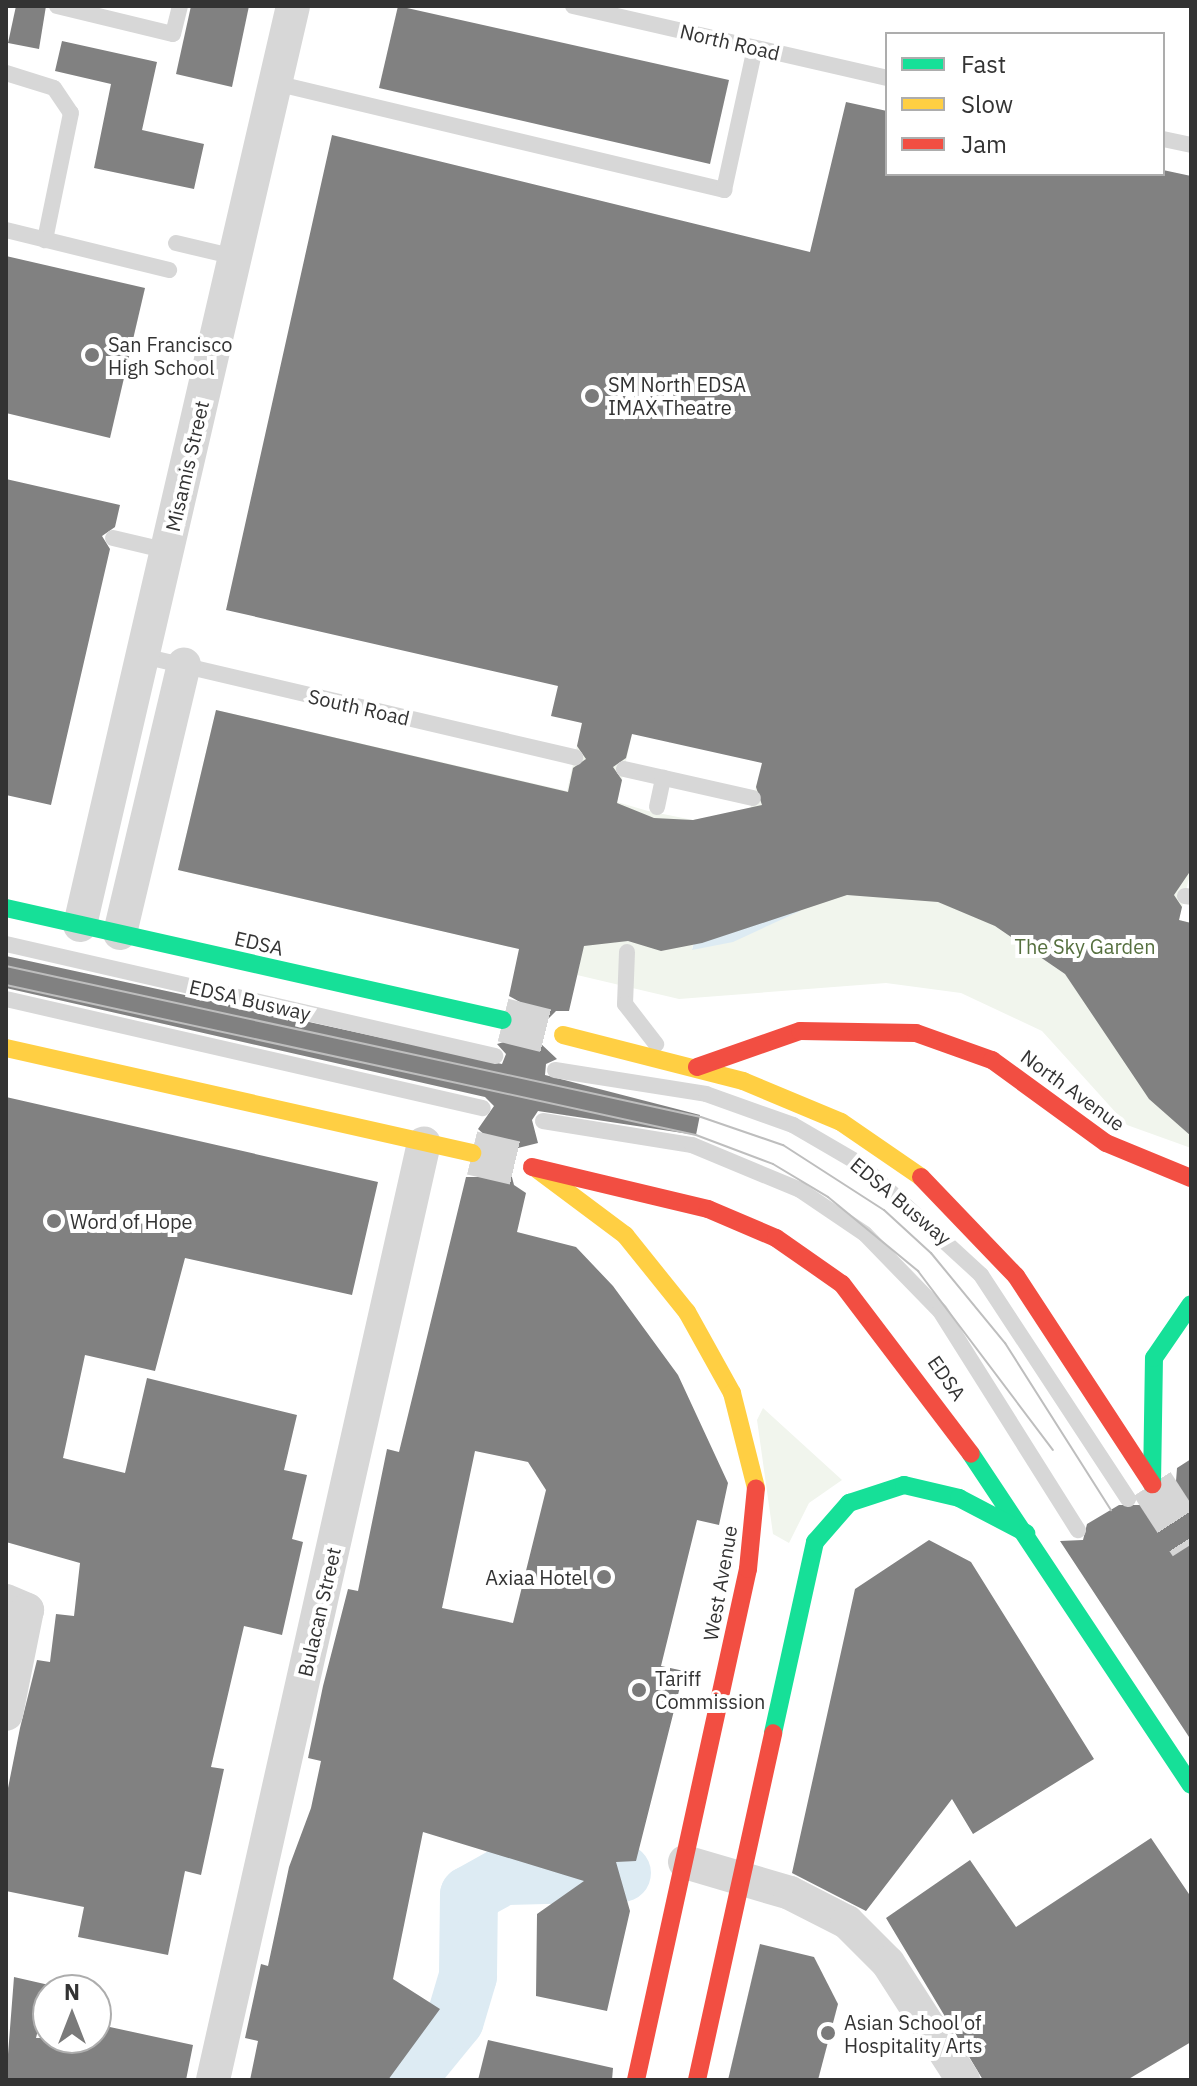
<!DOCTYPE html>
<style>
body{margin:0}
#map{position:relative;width:1197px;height:2086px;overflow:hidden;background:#fff;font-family:"IBM Plex Sans",sans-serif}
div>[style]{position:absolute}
.green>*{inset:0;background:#f1f5ed}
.water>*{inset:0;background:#ddebf3}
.river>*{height:58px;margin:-29px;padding:0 29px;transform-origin:29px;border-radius:29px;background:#ddebf3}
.building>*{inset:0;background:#818181}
.highway-tunnel>*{height:44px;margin-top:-22px;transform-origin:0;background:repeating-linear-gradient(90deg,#d6d6d6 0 44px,transparent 0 66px)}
.lane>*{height:16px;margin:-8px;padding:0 8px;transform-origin:8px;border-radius:8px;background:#d7d7d7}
.street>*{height:34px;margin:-17px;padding:0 17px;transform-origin:17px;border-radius:17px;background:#d7d7d7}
.fast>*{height:18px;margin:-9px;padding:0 9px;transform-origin:9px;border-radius:9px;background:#16e098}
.slow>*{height:18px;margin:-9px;padding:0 9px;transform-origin:9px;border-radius:9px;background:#ffcf43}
.jam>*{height:18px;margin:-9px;padding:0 9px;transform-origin:9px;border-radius:9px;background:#f24e42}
.tram>*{height:2px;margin:-1px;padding:0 1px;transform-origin:1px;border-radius:1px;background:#bebebe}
.dots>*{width:22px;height:22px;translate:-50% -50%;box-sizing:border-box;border:4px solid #fff;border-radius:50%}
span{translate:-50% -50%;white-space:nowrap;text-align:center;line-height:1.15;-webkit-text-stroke:8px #fff;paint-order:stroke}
.street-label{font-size:20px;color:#333}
.poi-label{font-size:20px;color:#333}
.left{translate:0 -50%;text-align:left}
.right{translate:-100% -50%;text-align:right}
.park-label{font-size:20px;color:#56703f}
.frame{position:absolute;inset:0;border:8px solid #333;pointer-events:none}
.legend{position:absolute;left:885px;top:32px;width:280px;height:144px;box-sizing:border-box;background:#fff;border:2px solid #adadad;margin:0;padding:10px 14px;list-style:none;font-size:24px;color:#333}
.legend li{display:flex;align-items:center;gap:16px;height:40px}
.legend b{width:40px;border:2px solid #adadad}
.north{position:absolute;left:32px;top:1974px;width:80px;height:80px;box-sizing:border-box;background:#fff;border:2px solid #adadad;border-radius:50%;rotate:0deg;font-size:22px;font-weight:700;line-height:32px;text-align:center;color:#333}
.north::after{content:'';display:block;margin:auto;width:28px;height:36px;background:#7a7a7a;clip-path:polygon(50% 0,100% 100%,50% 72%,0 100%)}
</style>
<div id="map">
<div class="green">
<div style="clip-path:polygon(evenodd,216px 710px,567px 791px,582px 723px,632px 734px,617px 802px,648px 811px,693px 820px,750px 810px,759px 775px,1191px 870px,1179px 920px,1191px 923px,1191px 1148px,1127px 1125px,1042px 1031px,961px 993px,886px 983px,679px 999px,577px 975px,580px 963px,178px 870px,216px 710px,700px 920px,767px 926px,692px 949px,700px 920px)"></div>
<div style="clip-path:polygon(763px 1408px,842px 1480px,809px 1503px,789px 1543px,773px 1534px,757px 1420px)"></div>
</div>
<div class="water">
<div style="clip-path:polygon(788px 886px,800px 911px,733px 942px,692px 950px,700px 920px)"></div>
</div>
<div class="river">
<div style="left:406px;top:2080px;width:77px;rotate:-50.8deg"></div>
<div style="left:455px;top:2020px;width:46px;rotate:-73.5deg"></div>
<div style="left:468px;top:1976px;width:81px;rotate:-89.3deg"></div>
<div style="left:469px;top:1895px;width:39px;rotate:-29deg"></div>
<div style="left:503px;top:1876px;width:119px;rotate:-1.4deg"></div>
</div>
<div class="building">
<div style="clip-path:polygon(16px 6px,46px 6px,39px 49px,8px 43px)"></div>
<div style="clip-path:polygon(191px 6px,249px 6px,232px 87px,176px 74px)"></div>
<div style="clip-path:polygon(398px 6px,729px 80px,710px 164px,379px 88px)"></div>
<div style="clip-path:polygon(62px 41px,157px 62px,142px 130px,204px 144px,194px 189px,94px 168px,111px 84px,55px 71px)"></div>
<div style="clip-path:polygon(evenodd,846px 102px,887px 111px,887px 174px,1163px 170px,1191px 176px,1191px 870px,1174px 895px,1182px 907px,1179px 920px,1191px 923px,1191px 1136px,1149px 1099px,1065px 974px,995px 926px,938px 902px,847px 895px,702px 943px,661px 951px,628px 941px,584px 946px,569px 1011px,556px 1011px,539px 1028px,539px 1042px,557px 1059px,546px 1064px,545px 1075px,700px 1115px,696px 1135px,538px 1111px,532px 1120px,538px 1143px,514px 1149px,508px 1162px,514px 1185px,526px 1193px,517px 1232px,576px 1247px,613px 1286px,678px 1375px,728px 1483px,719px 1525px,697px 1520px,661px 1666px,684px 1671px,636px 1861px,616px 1862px,630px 1911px,607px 2011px,536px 1996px,537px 1914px,584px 1881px,423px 1832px,393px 1979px,440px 2009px,388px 2080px,250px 2080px,258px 2041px,245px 2038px,261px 1964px,268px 1966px,289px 1867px,311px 1808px,321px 1761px,308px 1758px,323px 1686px,348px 1589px,358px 1591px,387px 1449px,399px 1452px,466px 1177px,480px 1177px,496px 1159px,496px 1145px,478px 1129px,494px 1106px,485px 1097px,6px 988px,6px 956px,502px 1064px,506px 1054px,497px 1044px,521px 1037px,527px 1025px,520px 1002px,509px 996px,519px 949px,178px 870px,216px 710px,568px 792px,573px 768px,586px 759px,577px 746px,582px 723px,551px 716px,558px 686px,226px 610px,332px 135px,810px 252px,846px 102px,632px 734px,762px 763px,756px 787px,762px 805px,693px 820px,654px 818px,617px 803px,622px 780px,613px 767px,626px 758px,632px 734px,846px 102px,475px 1451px,528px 1462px,546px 1490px,513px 1623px,442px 1608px,475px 1451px)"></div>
<div style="clip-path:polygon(6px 256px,145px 288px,110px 438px,6px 413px)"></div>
<div style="clip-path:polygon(6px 479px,120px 505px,115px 527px,102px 536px,110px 549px,51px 805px,6px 795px)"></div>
<div style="clip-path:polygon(6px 1097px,378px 1182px,352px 1295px,185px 1258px,155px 1371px,85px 1355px,63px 1458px,125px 1473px,147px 1378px,297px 1415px,284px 1470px,307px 1475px,292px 1539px,303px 1542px,282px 1635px,244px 1626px,211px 1767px,224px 1769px,201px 1875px,185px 1871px,168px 1955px,78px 1937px,84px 1907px,6px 1891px,6px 1798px,20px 1728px,37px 1660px,50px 1662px,56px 1614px,74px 1616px,80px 1563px,6px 1542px)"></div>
<div style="clip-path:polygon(1191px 1459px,1191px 1740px,1060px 1541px,1083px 1540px,1087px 1524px,1119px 1505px,1165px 1505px,1175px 1495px,1177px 1468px)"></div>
<div style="clip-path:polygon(929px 1540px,971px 1562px,1094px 1759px,973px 1834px,952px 1799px,866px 1911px,792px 1873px,855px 1589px)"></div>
<div style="clip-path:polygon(1151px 1838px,1191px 1897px,1191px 2042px,1127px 2080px,983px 2080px,886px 1918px,970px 1860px,1016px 1927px)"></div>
<div style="clip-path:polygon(760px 1944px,814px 1957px,838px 2004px,818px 2080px,728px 2080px)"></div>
<div style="clip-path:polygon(14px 1977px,49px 1985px,36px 2038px,96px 2038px,96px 2024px,193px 2045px,186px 2080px,6px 2080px)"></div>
<div style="clip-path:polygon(488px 2040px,613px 2068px,612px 2080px,478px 2080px)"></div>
</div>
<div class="highway-tunnel">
<div style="left:503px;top:1020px;width:62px;rotate:14deg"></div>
<div style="left:472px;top:1153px;width:62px;rotate:13.1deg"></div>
<div style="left:1152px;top:1484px;width:72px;rotate:57deg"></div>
</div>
<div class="lane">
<div style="left:57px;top:6px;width:119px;rotate:13.6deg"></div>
<div style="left:173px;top:34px;width:29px;rotate:-76deg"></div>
<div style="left:573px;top:6px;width:322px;rotate:12.9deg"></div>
<div style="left:6px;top:73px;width:50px;rotate:17.4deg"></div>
<div style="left:54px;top:88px;width:30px;rotate:56deg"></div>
<div style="left:71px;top:113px;width:130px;rotate:101.6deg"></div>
<div style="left:275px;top:83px;width:462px;rotate:13.4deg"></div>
<div style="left:724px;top:190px;width:145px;rotate:-77.7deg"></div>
<div style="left:1163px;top:139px;width:29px;rotate:12deg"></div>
<div style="left:6px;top:230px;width:168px;rotate:13.8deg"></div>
<div style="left:176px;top:243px;width:61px;rotate:13.3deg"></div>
<div style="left:113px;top:538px;width:57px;rotate:13.3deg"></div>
<div style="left:143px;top:656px;width:444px;rotate:13.2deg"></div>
<div style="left:624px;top:769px;width:132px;rotate:12.7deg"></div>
<div style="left:657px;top:807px;width:30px;rotate:-78deg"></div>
<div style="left:1185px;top:896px;width:6px;rotate:9deg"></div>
<div style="left:6px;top:944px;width:502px;rotate:12.9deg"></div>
<div style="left:627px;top:952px;width:52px;rotate:92.2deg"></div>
<div style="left:625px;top:1004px;width:51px;rotate:52.2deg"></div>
<div style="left:6px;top:999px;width:489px;rotate:12.9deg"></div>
<div style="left:555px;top:1070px;width:153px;rotate:9deg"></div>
<div style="left:706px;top:1094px;width:92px;rotate:19.6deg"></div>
<div style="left:793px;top:1125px;width:78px;rotate:30.2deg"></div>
<div style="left:860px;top:1164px;width:164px;rotate:42.5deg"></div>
<div style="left:981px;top:1275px;width:268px;rotate:56.7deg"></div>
<div style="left:543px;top:1121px;width:151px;rotate:9.2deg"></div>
<div style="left:692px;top:1145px;width:117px;rotate:22.6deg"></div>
<div style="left:800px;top:1190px;width:78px;rotate:34.1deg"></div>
<div style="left:865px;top:1234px;width:107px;rotate:45.8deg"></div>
<div style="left:940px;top:1311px;width:259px;rotate:57.8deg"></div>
</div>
<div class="street">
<div style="left:80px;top:925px;width:943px;rotate:-76.95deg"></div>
<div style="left:120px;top:933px;width:276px;rotate:-76.6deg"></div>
<div style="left:6px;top:1601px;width:23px;rotate:23deg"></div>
<div style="left:27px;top:1610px;width:106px;rotate:101.4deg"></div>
<div style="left:685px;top:1862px;width:109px;rotate:16.4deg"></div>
<div style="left:790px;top:1893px;width:64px;rotate:27deg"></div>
<div style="left:847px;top:1922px;width:58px;rotate:45deg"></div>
<div style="left:888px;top:1963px;width:139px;rotate:57.3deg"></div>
<div style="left:213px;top:2080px;width:960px;rotate:-77.31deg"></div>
</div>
<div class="fast">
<div style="left:6px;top:908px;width:509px;rotate:12.7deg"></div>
<div style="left:971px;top:1454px;width:397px;rotate:56.4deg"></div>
<div style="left:1152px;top:1484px;width:126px;rotate:-89.1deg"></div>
<div style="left:1154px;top:1358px;width:65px;rotate:-55.6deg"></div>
<div style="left:773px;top:1733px;width:196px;rotate:-77.6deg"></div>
<div style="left:815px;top:1542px;width:52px;rotate:-48.9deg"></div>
<div style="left:849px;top:1503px;width:58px;rotate:-18.1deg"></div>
<div style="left:904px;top:1485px;width:57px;rotate:13.3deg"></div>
<div style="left:959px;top:1498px;width:76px;rotate:27.6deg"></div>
</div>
<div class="slow">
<div style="left:563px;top:1035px;width:186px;rotate:14.3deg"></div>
<div style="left:743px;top:1081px;width:106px;rotate:22.7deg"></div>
<div style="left:841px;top:1122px;width:97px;rotate:34.5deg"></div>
<div style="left:6px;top:1048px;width:478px;rotate:12.7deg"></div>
<div style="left:538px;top:1170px;width:109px;rotate:36.8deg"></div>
<div style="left:625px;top:1235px;width:99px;rotate:51.2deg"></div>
<div style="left:687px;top:1312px;width:93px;rotate:60.9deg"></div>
<div style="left:732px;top:1393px;width:98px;rotate:75.8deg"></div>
</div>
<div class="jam">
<div style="left:697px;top:1067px;width:109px;rotate:-19.3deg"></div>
<div style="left:800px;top:1031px;width:116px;rotate:1deg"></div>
<div style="left:916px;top:1033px;width:81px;rotate:19.6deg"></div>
<div style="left:992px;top:1060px;width:141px;rotate:36.1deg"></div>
<div style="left:1106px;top:1143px;width:92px;rotate:22.4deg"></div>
<div style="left:532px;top:1167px;width:181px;rotate:13.4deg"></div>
<div style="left:708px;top:1209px;width:74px;rotate:23.1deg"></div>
<div style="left:776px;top:1238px;width:80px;rotate:34.9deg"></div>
<div style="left:842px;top:1284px;width:213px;rotate:52.8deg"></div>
<div style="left:921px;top:1177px;width:137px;rotate:46.2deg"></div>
<div style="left:1016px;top:1276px;width:249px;rotate:56.8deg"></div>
<div style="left:636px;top:2080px;width:523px;rotate:-77.64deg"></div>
<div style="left:748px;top:1569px;width:81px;rotate:-84.4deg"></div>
<div style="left:697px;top:2080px;width:355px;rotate:-77.6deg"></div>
</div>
<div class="tram">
<div style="left:6px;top:966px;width:711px;rotate:12.26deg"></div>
<div style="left:701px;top:1117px;width:87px;rotate:18.9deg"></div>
<div style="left:783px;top:1145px;width:120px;rotate:32.8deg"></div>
<div style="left:884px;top:1210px;width:64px;rotate:42.5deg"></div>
<div style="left:931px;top:1253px;width:117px;rotate:50.6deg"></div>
<div style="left:1005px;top:1343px;width:198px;rotate:57.6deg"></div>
<div style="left:6px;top:985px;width:706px;rotate:12.26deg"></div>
<div style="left:696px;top:1135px;width:82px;rotate:20.6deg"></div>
<div style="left:773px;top:1164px;width:64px;rotate:31deg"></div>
<div style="left:828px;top:1197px;width:117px;rotate:39.4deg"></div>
<div style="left:918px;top:1271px;width:224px;rotate:53deg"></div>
</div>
<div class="dots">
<div style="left:92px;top:355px;background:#7a7a7a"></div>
<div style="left:592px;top:396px;background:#7a7a7a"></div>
<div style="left:54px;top:1221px;background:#7a7a7a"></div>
<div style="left:604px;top:1577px;background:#7a7a7a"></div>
<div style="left:639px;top:1690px;background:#7a7a7a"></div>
<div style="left:828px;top:2033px;background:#7a7a7a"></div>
</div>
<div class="street-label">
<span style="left:730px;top:42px;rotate:13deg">North Road</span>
<span style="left:187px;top:466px;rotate:-77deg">Misamis Street</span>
<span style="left:359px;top:707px;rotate:13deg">South Road</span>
<span style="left:259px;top:943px;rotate:13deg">EDSA</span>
<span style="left:250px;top:1000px;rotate:13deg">EDSA Busway</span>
<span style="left:1073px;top:1090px;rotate:36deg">North Avenue</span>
<span style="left:901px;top:1201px;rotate:40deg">EDSA Busway</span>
<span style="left:947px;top:1378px;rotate:55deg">EDSA</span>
<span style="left:720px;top:1583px;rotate:-80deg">West Avenue</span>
<span style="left:319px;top:1612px;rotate:-77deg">Bulacan Street</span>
</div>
<div class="poi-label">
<span class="left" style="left:108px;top:356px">San Francisco<br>High School</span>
<span class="left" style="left:608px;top:396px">SM North EDSA<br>IMAX Theatre</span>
<span class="left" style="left:70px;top:1221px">Word of Hope</span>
<span class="right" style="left:588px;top:1577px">Axiaa Hotel</span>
<span class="left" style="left:655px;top:1690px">Tariff<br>Commission</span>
<span class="left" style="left:844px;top:2034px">Asian School of<br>Hospitality Arts</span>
</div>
<div class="park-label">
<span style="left:1085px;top:946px">The Sky Garden</span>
</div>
<div class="frame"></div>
<ul class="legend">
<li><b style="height:10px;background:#16e098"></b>Fast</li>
<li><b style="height:10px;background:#ffcf43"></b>Slow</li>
<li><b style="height:10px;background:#f24e42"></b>Jam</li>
</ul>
<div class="north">N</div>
</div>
